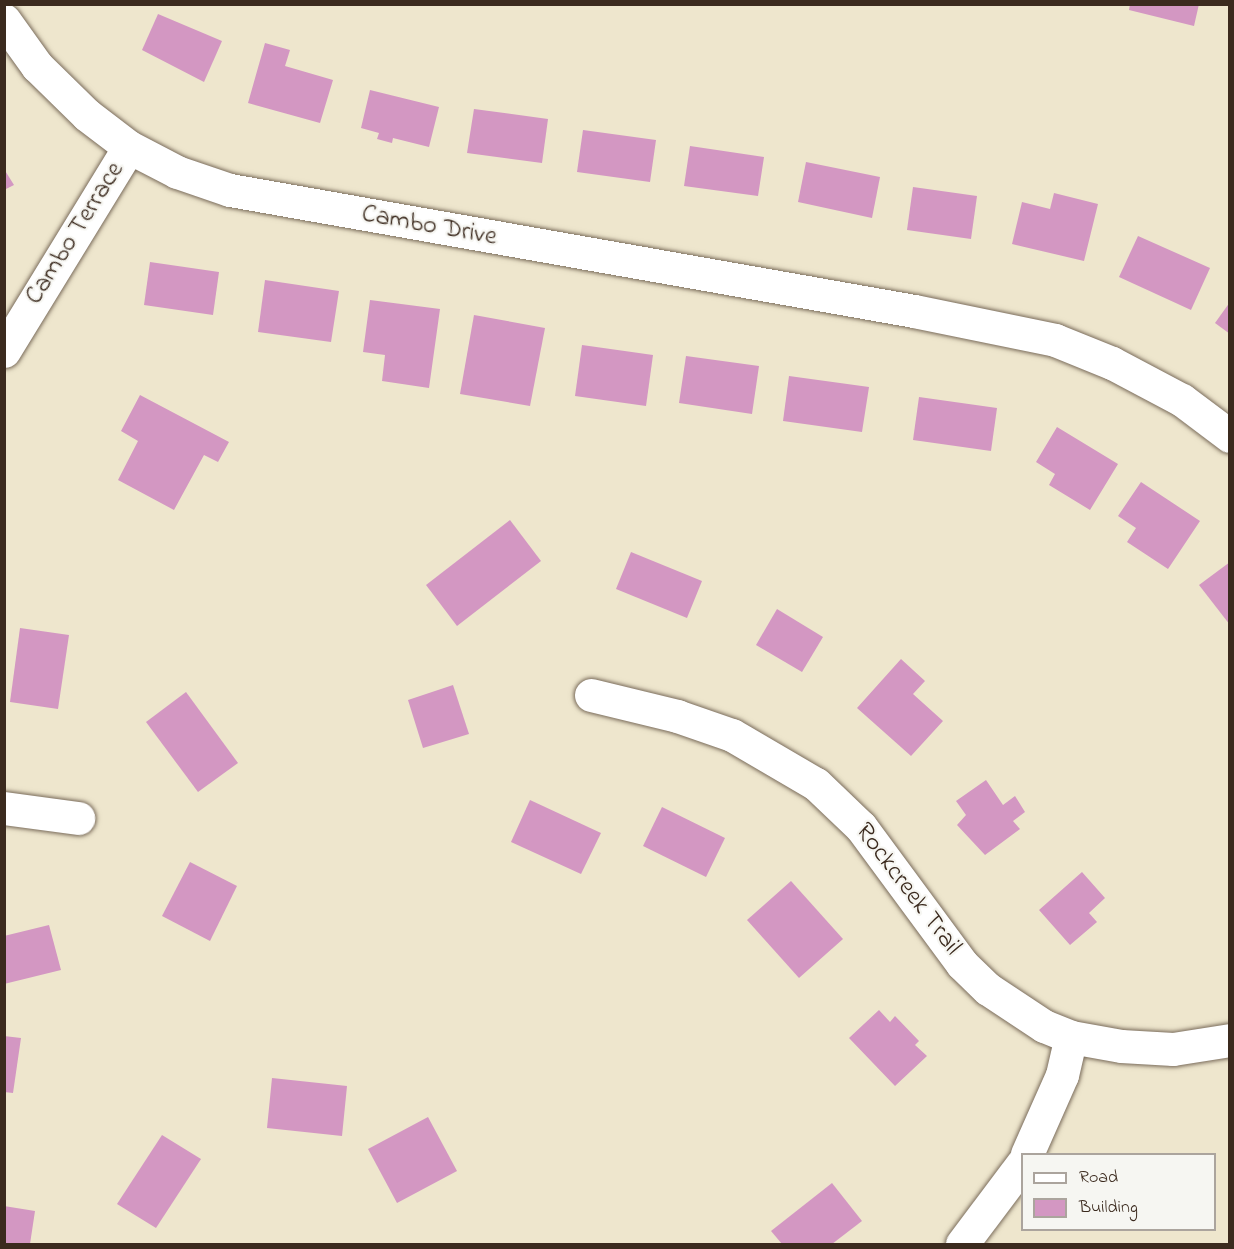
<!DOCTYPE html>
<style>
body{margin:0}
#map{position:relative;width:1234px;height:1249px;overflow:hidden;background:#eee6cd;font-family:"Indie Flower",sans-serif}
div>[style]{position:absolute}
.building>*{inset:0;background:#d397c2}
.roads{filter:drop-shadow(0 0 2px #7a6c5b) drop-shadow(0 0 2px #7a6c5b)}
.street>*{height:33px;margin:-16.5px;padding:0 16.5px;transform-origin:16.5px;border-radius:16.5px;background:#fff}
span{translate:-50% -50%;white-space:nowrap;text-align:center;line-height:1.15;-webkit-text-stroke:4.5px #f6f6f2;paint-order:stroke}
.street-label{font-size:26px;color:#3b2a1e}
.frame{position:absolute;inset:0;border:6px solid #3b2a1e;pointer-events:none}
.legend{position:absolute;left:1021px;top:1153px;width:195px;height:78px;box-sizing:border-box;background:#f6f6f2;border:2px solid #aba49d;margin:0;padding:8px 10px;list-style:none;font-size:18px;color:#3b2a1e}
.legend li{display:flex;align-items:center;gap:12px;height:30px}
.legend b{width:30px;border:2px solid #aba49d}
</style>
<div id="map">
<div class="building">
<div style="clip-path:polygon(1130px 4px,1199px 4px,1194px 26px,1129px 10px)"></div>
<div style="clip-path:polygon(158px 14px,222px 41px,204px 82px,142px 50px)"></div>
<div style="clip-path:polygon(265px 43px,290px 50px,285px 66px,333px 80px,320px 123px,248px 103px)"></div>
<div style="clip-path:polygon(370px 90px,439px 107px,429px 147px,393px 138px,392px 143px,377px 139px,379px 133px,361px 128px)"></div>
<div style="clip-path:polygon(474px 109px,548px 119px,542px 163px,467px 153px)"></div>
<div style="clip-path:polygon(583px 130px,656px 140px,650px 182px,577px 172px)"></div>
<div style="clip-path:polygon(690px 146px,764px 157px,758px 196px,684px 186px)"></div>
<div style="clip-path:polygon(806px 162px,880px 177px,872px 218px,798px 202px)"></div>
<div style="clip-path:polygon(4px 169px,14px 185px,4px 190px)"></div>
<div style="clip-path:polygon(913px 187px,977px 196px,971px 239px,907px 230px)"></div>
<div style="clip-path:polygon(1054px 193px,1098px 204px,1084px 261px,1012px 244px,1022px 202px,1050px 209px)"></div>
<div style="clip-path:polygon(1138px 236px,1210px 268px,1191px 310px,1119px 277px)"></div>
<div style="clip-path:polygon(150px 262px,219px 272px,213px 315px,144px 305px)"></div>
<div style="clip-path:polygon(265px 280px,339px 291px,331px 342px,258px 332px)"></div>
<div style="clip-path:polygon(370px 300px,440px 309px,429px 388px,382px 381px,385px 355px,363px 352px)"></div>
<div style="clip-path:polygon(1230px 302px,1230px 334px,1215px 323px)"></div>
<div style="clip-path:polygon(474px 315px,545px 328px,530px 406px,460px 394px)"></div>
<div style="clip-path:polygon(582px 345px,653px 355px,646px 406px,575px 396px)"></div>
<div style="clip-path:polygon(686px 356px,759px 366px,752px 414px,679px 403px)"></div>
<div style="clip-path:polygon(789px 376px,869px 387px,862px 432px,783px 421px)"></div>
<div style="clip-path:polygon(140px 395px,229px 442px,218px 462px,204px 455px,174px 510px,118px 480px,138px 441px,121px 431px)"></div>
<div style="clip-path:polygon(919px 397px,997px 408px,991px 451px,913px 440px)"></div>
<div style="clip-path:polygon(1057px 427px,1118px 464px,1090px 510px,1049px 485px,1055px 474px,1036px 462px)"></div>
<div style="clip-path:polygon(1141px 482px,1200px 521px,1168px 569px,1127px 542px,1136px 528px,1118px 516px)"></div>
<div style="clip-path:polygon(510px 520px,541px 561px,457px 626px,426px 585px)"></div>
<div style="clip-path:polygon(631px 552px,702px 581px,687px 618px,616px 589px)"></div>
<div style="clip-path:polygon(1230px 562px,1230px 625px,1199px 585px)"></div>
<div style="clip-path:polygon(777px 609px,823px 637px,802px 672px,756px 645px)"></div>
<div style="clip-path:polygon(20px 628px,69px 635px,58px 709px,10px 702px)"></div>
<div style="clip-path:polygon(901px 659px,925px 681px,913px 694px,943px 721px,911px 756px,857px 708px)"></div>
<div style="clip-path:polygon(453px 685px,469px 734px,423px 748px,408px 700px)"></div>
<div style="clip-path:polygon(186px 692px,238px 763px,198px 792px,146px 722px)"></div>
<div style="clip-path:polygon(986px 780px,1003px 805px,1015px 796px,1025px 812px,1013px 821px,1020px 829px,985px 855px,957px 825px,966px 815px,956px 801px)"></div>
<div style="clip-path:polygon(530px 800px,601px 833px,581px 874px,511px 842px)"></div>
<div style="clip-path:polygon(662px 807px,725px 838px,706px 877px,643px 846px)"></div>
<div style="clip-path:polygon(190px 862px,237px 886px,210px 941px,162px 916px)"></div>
<div style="clip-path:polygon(1082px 872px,1105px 898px,1089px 913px,1097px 922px,1070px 945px,1039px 910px)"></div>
<div style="clip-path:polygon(791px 881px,843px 939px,799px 978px,747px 920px)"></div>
<div style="clip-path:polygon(49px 925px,61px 970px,4px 984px,4px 936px)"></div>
<div style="clip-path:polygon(879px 1010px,890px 1022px,895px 1016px,919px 1041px,915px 1045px,927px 1056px,895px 1086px,849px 1038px)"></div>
<div style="clip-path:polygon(4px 1036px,21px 1038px,13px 1093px,4px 1092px)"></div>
<div style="clip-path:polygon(272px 1078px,347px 1086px,342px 1136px,267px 1128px)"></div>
<div style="clip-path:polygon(428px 1117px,457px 1171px,397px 1203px,368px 1149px)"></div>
<div style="clip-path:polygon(162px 1135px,201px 1159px,156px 1228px,117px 1204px)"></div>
<div style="clip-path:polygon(832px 1183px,862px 1221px,832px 1244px,782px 1244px,771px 1231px)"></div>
<div style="clip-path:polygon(4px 1206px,35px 1211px,30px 1244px,4px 1244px)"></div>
</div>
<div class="roads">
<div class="street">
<div style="left:4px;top:20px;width:57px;rotate:54.3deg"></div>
<div style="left:37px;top:66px;width:70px;rotate:44.4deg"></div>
<div style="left:87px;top:115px;width:53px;rotate:37.3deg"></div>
<div style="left:129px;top:147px;width:54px;rotate:27.5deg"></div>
<div style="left:177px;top:172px;width:56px;rotate:18.8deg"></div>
<div style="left:230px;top:190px;width:695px;rotate:10.03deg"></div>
<div style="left:914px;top:311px;width:144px;rotate:11.6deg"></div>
<div style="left:1055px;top:340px;width:61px;rotate:22deg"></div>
<div style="left:1112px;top:363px;width:79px;rotate:27.9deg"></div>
<div style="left:1182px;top:400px;width:60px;rotate:36.9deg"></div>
<div style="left:4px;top:351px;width:239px;rotate:-58.5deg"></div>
<div style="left:591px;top:695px;width:89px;rotate:13.7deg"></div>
<div style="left:677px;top:716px;width:58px;rotate:19.1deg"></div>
<div style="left:732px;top:735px;width:97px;rotate:30.3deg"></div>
<div style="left:816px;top:784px;width:62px;rotate:43.7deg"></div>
<div style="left:861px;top:827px;width:170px;rotate:53.6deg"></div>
<div style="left:962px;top:964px;width:36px;rotate:44deg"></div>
<div style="left:988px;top:989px;width:67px;rotate:33.5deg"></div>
<div style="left:1044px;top:1026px;width:29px;rotate:22deg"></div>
<div style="left:1071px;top:1037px;width:51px;rotate:10.2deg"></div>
<div style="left:1121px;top:1046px;width:52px;rotate:3.3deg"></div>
<div style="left:1173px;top:1049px;width:58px;rotate:-9deg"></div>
<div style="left:4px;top:808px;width:75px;rotate:7.7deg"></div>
<div style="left:1027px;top:1154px;width:86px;rotate:-66.1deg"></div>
<div style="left:1062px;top:1075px;width:39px;rotate:-77deg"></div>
<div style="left:962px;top:1244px;width:100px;rotate:-53.1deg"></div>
</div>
</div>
<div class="street-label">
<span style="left:429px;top:227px;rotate:10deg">Cambo Drive</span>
<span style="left:76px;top:234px;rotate:-58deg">Cambo Terrace</span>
<span style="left:907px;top:890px;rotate:53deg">Rockcreek Trail</span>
</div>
<div class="frame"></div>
<ul class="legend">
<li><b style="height:8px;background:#fff"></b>Road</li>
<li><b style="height:16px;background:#d397c2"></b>Building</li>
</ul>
</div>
